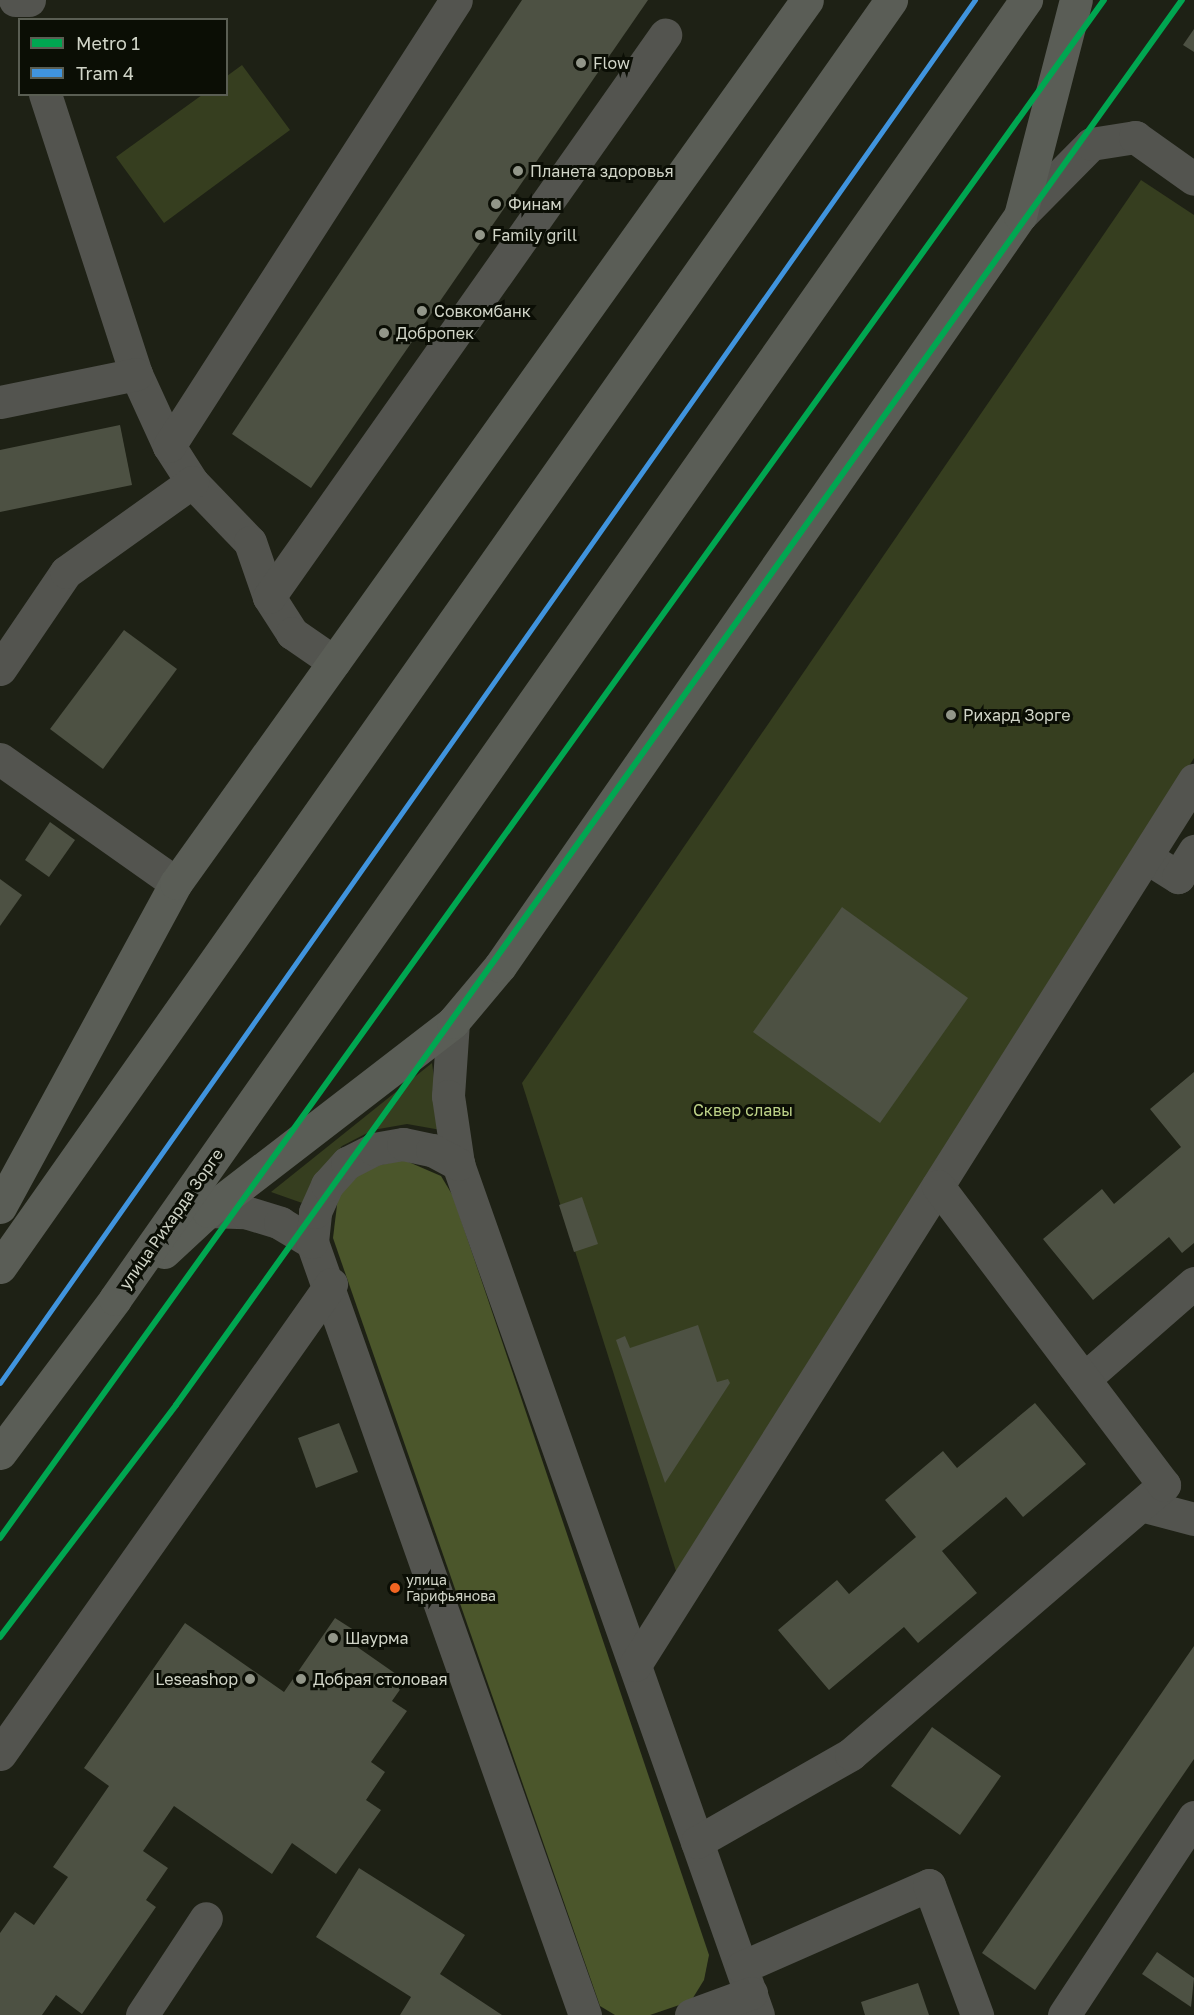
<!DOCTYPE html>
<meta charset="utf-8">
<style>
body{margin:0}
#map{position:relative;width:1194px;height:2015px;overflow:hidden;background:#1e2115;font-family:"Golos Text",sans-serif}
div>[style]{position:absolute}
.green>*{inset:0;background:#363e1f}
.forest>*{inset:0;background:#4b562b}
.building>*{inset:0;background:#4d5143}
.minor>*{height:33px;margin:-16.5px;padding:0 16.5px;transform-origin:16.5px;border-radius:16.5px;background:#53544f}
.major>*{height:33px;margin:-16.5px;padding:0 16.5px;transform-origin:16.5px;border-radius:16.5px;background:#5a5d56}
.tram-1>*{height:4.5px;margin:-2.25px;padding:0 2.25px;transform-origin:2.25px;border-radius:2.25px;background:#4094de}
.metro-1>*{height:6px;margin:-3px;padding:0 3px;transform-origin:3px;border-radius:3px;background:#00a651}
.dots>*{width:16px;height:16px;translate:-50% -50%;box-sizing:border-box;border:3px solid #0b0e05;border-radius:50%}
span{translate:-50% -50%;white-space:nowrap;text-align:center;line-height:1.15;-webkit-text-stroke:6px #0b0e05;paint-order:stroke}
.bus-label{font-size:14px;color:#d1d5c8}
.left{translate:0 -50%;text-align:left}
.poi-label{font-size:16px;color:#d1d5c8}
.right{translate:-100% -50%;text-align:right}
.park-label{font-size:16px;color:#bdd288}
.street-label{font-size:16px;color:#d1d5c8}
.legend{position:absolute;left:18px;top:18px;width:210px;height:78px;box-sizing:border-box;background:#0b0e05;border:2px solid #5a5e53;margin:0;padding:8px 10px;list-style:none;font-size:18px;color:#d1d5c8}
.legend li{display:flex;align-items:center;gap:12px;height:30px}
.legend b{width:30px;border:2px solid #5a5e53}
</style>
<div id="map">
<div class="green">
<div style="clip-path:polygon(242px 65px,290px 130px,164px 223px,116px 157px,202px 95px,226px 94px,227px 76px)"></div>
<div style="clip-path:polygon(1141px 180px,1194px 215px,1194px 758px,681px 1587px,522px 1083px)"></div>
<div style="clip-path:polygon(432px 1063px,441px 1130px,407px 1124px,373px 1130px,342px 1146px,319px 1172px,305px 1204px,271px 1192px)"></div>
</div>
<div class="forest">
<div style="clip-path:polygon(404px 1160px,441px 1176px,453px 1196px,709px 1955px,704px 1980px,691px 2001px,650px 2015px,615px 2015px,600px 2006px,333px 1238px,338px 1197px,365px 1168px)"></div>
</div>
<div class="building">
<div style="clip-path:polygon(522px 0,648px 0,311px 488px,232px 434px)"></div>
<div style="clip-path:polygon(1194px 29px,1194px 52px,1183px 45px)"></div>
<div style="clip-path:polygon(120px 425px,132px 485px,0 512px,0 450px)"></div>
<div style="clip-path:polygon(124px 630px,177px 669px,103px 769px,50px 729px)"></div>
<div style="clip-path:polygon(50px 822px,75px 840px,49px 877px,25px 860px)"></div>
<div style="clip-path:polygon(0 879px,22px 895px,0 926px)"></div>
<div style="clip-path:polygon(842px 907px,968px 998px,880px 1123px,753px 1032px)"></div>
<div style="clip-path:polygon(1194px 1072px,1194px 1243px,1182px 1253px,1169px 1237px,1093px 1300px,1043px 1239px,1102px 1189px,1114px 1204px,1181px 1147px,1150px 1109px)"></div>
<div style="clip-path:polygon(582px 1197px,598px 1244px,574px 1252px,559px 1205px)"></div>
<div style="clip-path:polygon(698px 1325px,717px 1382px,728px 1379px,730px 1383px,665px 1483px,616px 1340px,625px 1336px,630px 1348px)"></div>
<div style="clip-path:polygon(1035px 1403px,1086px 1464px,1023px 1517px,1006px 1497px,942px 1551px,977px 1593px,918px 1643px,904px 1627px,829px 1690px,778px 1630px,837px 1580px,849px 1594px,916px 1537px,885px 1500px,943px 1451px,957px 1468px)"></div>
<div style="clip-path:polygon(339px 1423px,358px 1472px,316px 1488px,298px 1438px)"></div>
<div style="clip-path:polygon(335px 1618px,360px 1634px,353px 1644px,406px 1681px,392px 1701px,407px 1711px,371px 1762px,385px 1772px,366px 1800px,381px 1810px,336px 1874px,292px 1843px,272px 1874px,174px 1806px,143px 1851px,168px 1868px,146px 1900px,156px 1907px,82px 2014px,56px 1995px,42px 2015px,0 2015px,0 1933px,15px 1912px,34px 1925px,68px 1877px,53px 1867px,109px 1786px,84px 1768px,185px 1623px,284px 1692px)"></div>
<div style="clip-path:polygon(1194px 1646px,1194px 1759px,1035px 1990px,982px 1953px)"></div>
<div style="clip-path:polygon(932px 1727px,1001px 1776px,960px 1835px,891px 1786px)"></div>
<div style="clip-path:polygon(359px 1868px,465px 1935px,440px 1974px,502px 2015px,400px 2015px,411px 1997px,316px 1937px)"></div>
<div style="clip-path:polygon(1157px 1952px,1194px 1978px,1191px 2007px,1142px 1974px)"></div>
<div style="clip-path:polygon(918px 1983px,929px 2015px,865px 2015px,861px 2002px)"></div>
</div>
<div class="minor">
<div style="left:15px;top:0;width:14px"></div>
<div style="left:45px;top:94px;width:294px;rotate:72deg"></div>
<div style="left:136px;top:374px;width:79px;rotate:65.4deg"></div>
<div style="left:169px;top:446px;width:43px;rotate:57.4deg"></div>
<div style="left:192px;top:482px;width:83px;rotate:46deg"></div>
<div style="left:250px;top:542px;width:58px;rotate:70.9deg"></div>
<div style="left:269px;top:597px;width:43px;rotate:57.4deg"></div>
<div style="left:292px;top:633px;width:51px;rotate:34.6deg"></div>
<div style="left:1020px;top:216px;width:101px;rotate:-45.4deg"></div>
<div style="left:1091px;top:144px;width:45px;rotate:-9deg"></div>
<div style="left:1135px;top:137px;width:72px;rotate:35.4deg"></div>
<div style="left:0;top:402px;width:139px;rotate:-11.6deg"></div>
<div style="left:169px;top:446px;width:530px;rotate:-57.24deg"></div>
<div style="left:269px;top:597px;width:688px;rotate:-54.83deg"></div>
<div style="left:0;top:669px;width:117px;rotate:-55.8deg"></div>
<div style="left:66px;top:572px;width:155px;rotate:-35.5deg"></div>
<div style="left:0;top:759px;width:215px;rotate:35.2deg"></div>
<div style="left:1146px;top:857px;width:38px;rotate:32deg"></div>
<div style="left:1178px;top:877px;width:31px;rotate:-58deg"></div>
<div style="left:453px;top:1022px;width:74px;rotate:93.9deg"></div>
<div style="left:448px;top:1096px;width:69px;rotate:81.6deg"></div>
<div style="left:458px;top:1164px;width:902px;rotate:70.58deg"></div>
<div style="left:208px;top:1211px;width:37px;rotate:2deg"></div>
<div style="left:245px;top:1212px;width:37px;rotate:17deg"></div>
<div style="left:280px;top:1223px;width:37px;rotate:31deg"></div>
<div style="left:312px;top:1242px;width:820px;rotate:70.55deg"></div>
<div style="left:312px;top:1242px;width:30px;rotate:-84deg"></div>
<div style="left:315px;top:1212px;width:30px;rotate:-66deg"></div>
<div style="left:327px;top:1185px;width:30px;rotate:-48deg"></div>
<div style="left:347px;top:1163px;width:30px;rotate:-27deg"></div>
<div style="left:374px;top:1149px;width:29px;rotate:-10deg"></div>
<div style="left:403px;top:1144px;width:30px;rotate:12deg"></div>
<div style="left:432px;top:1150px;width:30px;rotate:28deg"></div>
<div style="left:1084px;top:1379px;width:146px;rotate:-41.1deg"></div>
<div style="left:1141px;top:1505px;width:55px;rotate:14.8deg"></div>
<div style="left:635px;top:1665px;width:1047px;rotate:-57.72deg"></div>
<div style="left:0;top:1754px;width:575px;rotate:-54.84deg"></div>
<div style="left:697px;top:1842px;width:177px;rotate:-29.7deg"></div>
<div style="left:851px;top:1754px;width:413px;rotate:-40.7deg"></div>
<div style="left:1164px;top:1485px;width:375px;rotate:-127.1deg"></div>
<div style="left:742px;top:1967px;width:204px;rotate:-23.7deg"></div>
<div style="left:929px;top:1885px;width:139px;rotate:69.7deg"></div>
<div style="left:142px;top:2015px;width:116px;rotate:-56.6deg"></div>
<div style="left:691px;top:2015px;width:64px;rotate:-20.1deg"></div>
<div style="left:1064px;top:2015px;width:237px;rotate:-56.7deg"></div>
</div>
<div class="major">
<div style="left:0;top:1207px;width:369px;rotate:-61.5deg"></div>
<div style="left:176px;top:883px;width:1085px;rotate:-54.45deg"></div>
<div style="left:164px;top:1252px;width:60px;rotate:-43deg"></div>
<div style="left:208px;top:1211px;width:309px;rotate:-37.6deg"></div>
<div style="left:453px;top:1022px;width:73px;rotate:-50deg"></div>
<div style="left:500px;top:966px;width:913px;rotate:-55.27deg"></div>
<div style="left:1020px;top:216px;width:223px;rotate:-75.5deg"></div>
<div style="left:0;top:1267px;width:1549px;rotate:-54.88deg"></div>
<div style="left:0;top:1453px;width:192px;rotate:-53.2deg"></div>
<div style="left:115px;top:1299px;width:1587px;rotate:-54.96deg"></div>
</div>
<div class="tram-1">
<div style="left:0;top:1383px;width:1692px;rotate:-54.82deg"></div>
</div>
<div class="metro-1">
<div style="left:0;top:1538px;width:1893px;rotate:-54.33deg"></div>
<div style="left:0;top:1637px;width:291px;rotate:-52.8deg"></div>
<div style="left:176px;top:1405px;width:1728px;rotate:-54.4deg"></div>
</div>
<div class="dots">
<div style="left:581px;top:63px;background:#929689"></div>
<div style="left:518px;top:171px;background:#929689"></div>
<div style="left:496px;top:204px;background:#929689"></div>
<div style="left:480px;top:235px;background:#929689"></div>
<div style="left:422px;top:311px;background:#929689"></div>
<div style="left:384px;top:333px;background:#929689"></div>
<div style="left:951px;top:715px;background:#929689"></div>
<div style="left:395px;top:1588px;background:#f26522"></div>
<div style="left:333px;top:1638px;background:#929689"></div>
<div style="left:250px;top:1679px;background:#929689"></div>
<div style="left:301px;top:1679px;background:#929689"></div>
</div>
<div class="bus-label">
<span class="left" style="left:406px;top:1588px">улица<br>Гарифьянова</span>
</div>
<div class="poi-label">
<span class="left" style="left:593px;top:63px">Flow</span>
<span class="left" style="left:530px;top:171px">Планета здоровья</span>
<span class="left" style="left:508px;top:204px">Финам</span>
<span class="left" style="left:492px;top:235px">Family grill</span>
<span class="left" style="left:434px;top:311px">Совкомбанк</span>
<span class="left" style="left:396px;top:333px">Добропек</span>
<span class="left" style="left:963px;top:715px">Рихард Зорге</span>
<span class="left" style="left:345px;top:1638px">Шаурма</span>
<span class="right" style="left:238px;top:1679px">Leseashop</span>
<span class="left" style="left:313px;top:1679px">Добрая столовая</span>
</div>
<div class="park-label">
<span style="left:743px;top:1110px">Сквер славы</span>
</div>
<div class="street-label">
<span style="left:171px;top:1219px;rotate:-55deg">улица Рихарда Зорге</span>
</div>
<ul class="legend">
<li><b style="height:8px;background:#00a651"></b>Metro 1</li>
<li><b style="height:8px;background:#4094de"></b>Tram 4</li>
</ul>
</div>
